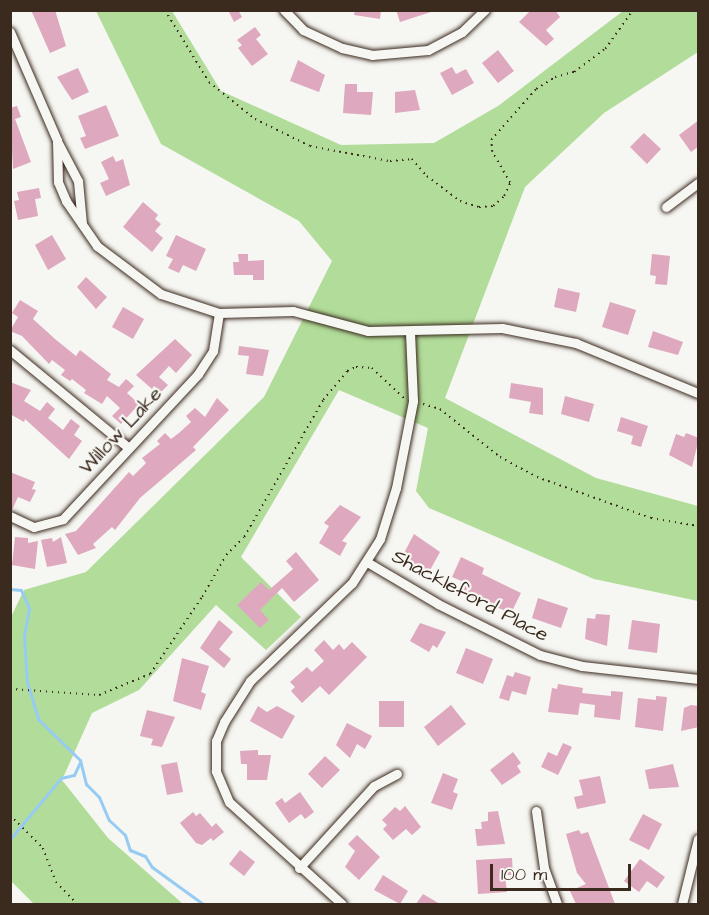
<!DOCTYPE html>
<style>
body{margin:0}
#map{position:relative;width:709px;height:915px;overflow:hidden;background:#f6f6f2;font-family:"Architects Daughter",sans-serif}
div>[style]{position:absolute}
.green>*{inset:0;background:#b1dc99}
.stream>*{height:3px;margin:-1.5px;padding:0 1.5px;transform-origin:1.5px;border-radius:1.5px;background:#96ccf4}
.building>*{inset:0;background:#dea8bf}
.path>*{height:1.5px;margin-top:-0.75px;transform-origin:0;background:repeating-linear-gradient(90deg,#3b2a1e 0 1.5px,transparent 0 6px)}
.roads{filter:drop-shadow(0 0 2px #3b2a1e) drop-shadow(0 0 2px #3b2a1e)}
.street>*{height:9px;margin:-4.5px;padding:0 4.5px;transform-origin:4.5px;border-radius:4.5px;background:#f6f6f2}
span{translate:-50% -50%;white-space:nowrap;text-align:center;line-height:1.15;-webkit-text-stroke:4.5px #f6f6f2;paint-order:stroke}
.street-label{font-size:20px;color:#3b2a1e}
.frame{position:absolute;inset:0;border:12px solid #3b2a1e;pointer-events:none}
.scale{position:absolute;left:490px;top:864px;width:141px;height:27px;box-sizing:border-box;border:3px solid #3b2a1e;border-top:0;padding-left:8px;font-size:18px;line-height:21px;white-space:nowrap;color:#3b2a1e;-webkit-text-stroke:4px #f6f6f2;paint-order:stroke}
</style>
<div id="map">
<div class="green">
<div style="clip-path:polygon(96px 11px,172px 11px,221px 91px,341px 145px,434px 143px,498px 106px,623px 11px,698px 11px,698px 52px,604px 113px,525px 187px,445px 398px,596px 478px,698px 506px,698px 601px,594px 579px,429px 508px,416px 491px,428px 428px,339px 390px,241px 557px,301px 617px,266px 650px,216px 605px,139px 690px,92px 713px,62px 780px,108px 838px,183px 904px,34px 904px,11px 881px,10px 619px,24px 590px,86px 572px,264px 397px,332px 261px,299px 221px,161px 144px)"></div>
</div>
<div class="stream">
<div style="left:10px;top:589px;width:11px;rotate:5deg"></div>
<div style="left:21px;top:590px;width:20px;rotate:66deg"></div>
<div style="left:29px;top:608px;width:28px;rotate:100deg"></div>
<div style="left:24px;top:636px;width:46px;rotate:86.3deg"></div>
<div style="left:27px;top:682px;width:39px;rotate:73deg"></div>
<div style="left:38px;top:719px;width:59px;rotate:44.3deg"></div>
<div style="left:80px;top:760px;width:25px;rotate:76deg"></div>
<div style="left:86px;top:784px;width:18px;rotate:45deg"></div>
<div style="left:99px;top:797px;width:25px;rotate:67deg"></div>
<div style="left:109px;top:820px;width:22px;rotate:43deg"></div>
<div style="left:125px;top:835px;width:16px;rotate:72deg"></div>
<div style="left:130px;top:850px;width:16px;rotate:22deg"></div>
<div style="left:145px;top:856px;width:13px;rotate:58deg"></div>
<div style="left:152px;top:867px;width:63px;rotate:36deg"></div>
<div style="left:10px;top:839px;width:80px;rotate:-50.1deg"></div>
<div style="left:61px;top:778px;width:13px;rotate:-13deg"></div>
<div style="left:74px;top:775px;width:14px;rotate:-65deg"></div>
</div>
<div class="building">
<div style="clip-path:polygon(31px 10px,55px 10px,66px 46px,50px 53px)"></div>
<div style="clip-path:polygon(228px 10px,238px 10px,242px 17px,234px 22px)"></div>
<div style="clip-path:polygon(355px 10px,381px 10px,380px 19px,354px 15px)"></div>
<div style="clip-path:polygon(396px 10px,431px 10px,431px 12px,400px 22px)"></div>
<div style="clip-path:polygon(531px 10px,555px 10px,560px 17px,546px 30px,554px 39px,546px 46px,519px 22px)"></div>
<div style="clip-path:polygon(255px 27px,261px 35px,256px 39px,268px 54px,252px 66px,238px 48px,242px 45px,237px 40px)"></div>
<div style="clip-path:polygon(498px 50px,514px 71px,498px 83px,482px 63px)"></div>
<div style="clip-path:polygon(298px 60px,325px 75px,319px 92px,290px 81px)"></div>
<div style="clip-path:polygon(452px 67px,456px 74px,466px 69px,474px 83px,452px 95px,440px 73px)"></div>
<div style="clip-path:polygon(78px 68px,89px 92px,72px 100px,57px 77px)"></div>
<div style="clip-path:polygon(345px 84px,357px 84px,357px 92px,373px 92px,371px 115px,343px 113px)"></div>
<div style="clip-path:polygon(415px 90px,420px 110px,395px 113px,395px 92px)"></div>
<div style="clip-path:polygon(106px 105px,119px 136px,85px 149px,80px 138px,86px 136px,78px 116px)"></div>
<div style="clip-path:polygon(17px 106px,21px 117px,15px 119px,31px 162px,13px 169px,10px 108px)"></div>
<div style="clip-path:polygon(699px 120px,699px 146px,691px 152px,679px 135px)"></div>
<div style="clip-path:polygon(644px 133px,661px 149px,647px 164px,630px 147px)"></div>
<div style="clip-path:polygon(113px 156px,116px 162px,123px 159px,130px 185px,106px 196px,100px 183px,109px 179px,101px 162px)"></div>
<div style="clip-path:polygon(39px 188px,41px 198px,35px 199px,38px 216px,18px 220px,14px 201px,19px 200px,17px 192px)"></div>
<div style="clip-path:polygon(143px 202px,158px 215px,155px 219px,161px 224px,155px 231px,163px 238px,152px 252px,123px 227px)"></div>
<div style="clip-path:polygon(52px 235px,66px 259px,48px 270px,35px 245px)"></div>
<div style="clip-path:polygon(176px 235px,206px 249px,196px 271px,183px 265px,179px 273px,168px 268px,173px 259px,166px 256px)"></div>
<div style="clip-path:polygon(238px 254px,248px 254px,248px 261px,264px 260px,264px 280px,253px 280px,253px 275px,234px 275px,233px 262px,239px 262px)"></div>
<div style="clip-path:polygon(652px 254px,670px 256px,667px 285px,655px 284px,656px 276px,650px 275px)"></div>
<div style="clip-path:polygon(86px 277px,107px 297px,96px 309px,77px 287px)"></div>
<div style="clip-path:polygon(558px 288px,580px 293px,576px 312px,554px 307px)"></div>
<div style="clip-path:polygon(20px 300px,38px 311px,33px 319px,55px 339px,76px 356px,80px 350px,111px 374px,107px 380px,119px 387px,126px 379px,134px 386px,127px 393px,139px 404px,121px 424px,112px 416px,120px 408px,107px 396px,102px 404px,84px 393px,86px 390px,72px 379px,70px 381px,61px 375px,65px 370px,52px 360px,49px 364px,22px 336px,10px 331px,18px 317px,12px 313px)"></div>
<div style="clip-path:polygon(610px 302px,636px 310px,628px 335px,602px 327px)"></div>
<div style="clip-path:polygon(123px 307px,144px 319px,133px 339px,112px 327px)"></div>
<div style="clip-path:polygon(653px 331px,683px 342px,678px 355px,648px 347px)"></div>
<div style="clip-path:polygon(175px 339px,192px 355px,176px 373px,169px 366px,159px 377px,168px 385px,161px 392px,154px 386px,152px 389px,136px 375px)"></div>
<div style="clip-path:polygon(239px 346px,269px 350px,263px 376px,246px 374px,249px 356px,238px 355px)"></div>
<div style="clip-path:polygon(10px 382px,31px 390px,24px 401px,40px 411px,47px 402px,55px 409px,48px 418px,63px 430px,71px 419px,80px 426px,74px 435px,82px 441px,69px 459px,25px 419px,24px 422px,10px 414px)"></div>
<div style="clip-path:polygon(511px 383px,543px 388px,543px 415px,529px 413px,531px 402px,509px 398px)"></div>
<div style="clip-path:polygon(565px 396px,594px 404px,589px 422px,561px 414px)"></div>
<div style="clip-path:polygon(217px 398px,229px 410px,193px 447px,196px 450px,140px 498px,115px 530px,112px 527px,93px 544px,96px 548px,78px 555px,65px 534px,76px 531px,129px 472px,133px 476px,146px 463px,142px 458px,160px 444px,157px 441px,165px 433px,171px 439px,179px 433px,191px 422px,186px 416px,195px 408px,205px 417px)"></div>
<div style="clip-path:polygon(621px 417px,648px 426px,641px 447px,631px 444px,633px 436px,617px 431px)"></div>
<div style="clip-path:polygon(686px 433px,699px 438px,692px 467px,669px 455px,676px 434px,684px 437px)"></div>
<div style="clip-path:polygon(10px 472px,35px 482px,32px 489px,36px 490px,30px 502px,18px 497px,12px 510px)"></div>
<div style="clip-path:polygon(340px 505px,361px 517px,342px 541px,347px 543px,340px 556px,319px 543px,329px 526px,324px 523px)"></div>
<div style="clip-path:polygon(414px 534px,440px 552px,429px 572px,402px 557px)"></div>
<div style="clip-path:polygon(15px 537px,28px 538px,28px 543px,38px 541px,35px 569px,12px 565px)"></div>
<div style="clip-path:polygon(61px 537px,67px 563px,47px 567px,41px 540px,52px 538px,53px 542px)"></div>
<div style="clip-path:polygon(296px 552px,319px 580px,294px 602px,282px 588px,260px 610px,269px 620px,260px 628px,237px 605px,261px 582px,269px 590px,293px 569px,286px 561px)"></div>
<div style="clip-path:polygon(461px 557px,484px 568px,482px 574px,521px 593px,511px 613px,459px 593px,464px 582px,452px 577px)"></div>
<div style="clip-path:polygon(538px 598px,568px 608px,561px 628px,532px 618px)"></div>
<div style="clip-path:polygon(596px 614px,610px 615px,607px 646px,585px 639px,587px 618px,595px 619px)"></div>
<div style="clip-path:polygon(219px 620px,233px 632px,219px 649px,231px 659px,224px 668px,200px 648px)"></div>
<div style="clip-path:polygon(632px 620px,660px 624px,657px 653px,628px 649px)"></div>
<div style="clip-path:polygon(420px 623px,446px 632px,437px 648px,433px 645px,429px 652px,410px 641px)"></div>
<div style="clip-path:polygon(324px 640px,333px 650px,339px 644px,344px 650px,352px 642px,367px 657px,329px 695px,320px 686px,302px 703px,291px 691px,295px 687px,290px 682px,307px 667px,312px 672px,324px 661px,314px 650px)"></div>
<div style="clip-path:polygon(466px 648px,493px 659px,483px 684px,456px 673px)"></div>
<div style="clip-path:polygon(182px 658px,209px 666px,201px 692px,206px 694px,201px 710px,173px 701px)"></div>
<div style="clip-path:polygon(515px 672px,531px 677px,526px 695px,512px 691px,509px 701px,499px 698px,507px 675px,513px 677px)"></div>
<div style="clip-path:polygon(558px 684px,583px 688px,582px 693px,611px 696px,611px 691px,623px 692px,620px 720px,594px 717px,595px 705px,580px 703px,578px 715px,548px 712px,552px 688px,557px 689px)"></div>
<div style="clip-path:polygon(656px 696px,667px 697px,663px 731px,635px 727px,638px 698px,656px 700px)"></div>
<div style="clip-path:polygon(379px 701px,404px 701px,404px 727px,379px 727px)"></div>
<div style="clip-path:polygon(451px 705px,466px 724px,438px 746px,424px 727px)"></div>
<div style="clip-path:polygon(691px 705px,699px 706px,699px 727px,681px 731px,684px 708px)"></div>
<div style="clip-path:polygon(258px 706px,267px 712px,277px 706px,295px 716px,282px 739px,250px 721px)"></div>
<div style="clip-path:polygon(147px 710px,175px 717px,162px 747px,151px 745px,153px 739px,140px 736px)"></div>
<div style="clip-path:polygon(347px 723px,372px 736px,365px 749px,357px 744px,350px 758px,336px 745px)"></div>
<div style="clip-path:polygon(563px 743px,572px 747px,558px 775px,541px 767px,548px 752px,557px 756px)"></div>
<div style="clip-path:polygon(258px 750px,258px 755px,271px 755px,267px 780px,247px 780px,247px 764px,241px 764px,240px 751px)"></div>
<div style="clip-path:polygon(513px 752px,521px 763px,517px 766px,521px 772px,502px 785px,490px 770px)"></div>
<div style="clip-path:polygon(325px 756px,340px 770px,322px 788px,308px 774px)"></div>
<div style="clip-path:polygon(177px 762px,183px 792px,167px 795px,161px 765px)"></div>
<div style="clip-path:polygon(673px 764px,679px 787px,649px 789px,645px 770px)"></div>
<div style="clip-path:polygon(443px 773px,458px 779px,453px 792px,458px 794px,452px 810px,431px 803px)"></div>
<div style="clip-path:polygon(600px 776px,606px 803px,577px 809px,574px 797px,583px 795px,579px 780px)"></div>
<div style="clip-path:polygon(300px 792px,314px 812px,305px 819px,301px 814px,289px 823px,275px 803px,282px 798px,285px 803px)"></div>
<div style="clip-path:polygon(405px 806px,421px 827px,412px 835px,406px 829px,393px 840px,383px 829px,387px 825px,382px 820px,395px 807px,400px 811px)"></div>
<div style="clip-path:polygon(498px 811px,505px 844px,477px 846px,475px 829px,482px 829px,481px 822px,488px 821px,488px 812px)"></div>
<div style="clip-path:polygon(193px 812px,196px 816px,200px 813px,212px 827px,216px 823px,224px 832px,213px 841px,211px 838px,202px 845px,196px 843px,180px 823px)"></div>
<div style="clip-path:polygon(643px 814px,662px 824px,649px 850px,629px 840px)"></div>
<div style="clip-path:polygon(579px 830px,581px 834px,588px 832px,615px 904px,576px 904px,570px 891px,586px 884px,577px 873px,566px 834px)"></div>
<div style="clip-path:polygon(357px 835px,380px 857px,359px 880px,345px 867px,355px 851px,348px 844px)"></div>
<div style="clip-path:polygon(240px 850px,255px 862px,244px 876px,229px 864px)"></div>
<div style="clip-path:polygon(512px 858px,513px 875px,505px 875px,507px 892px,478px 894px,476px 860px)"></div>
<div style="clip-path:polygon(640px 859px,665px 877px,657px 888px,647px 881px,639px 892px,624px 881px)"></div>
<div style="clip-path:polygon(383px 875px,408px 891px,400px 904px,374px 890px)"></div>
<div style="clip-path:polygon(423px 894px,440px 904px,416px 904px)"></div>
</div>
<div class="path">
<div style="left:165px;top:10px;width:84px;rotate:58.6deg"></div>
<div style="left:209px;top:82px;width:59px;rotate:38.8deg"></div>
<div style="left:255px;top:119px;width:61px;rotate:26.1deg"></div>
<div style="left:310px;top:146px;width:81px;rotate:10.6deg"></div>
<div style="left:390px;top:161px;width:22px;rotate:-5deg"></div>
<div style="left:412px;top:159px;width:23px;rotate:49deg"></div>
<div style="left:427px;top:176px;width:41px;rotate:37.1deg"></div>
<div style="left:460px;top:201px;width:20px;rotate:18deg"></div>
<div style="left:479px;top:207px;width:14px;rotate:-4deg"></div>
<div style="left:493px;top:206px;width:15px;rotate:-42deg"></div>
<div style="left:504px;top:196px;width:14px;rotate:-65deg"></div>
<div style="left:510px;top:183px;width:36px;rotate:-120deg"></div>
<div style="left:492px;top:152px;width:12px;rotate:-95deg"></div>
<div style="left:491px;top:140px;width:68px;rotate:-48.6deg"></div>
<div style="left:536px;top:89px;width:22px;rotate:-32deg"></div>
<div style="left:555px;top:77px;width:20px;rotate:-15deg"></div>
<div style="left:574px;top:72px;width:39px;rotate:-37deg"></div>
<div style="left:605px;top:49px;width:48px;rotate:-54.3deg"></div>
<div style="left:423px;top:404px;width:18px;rotate:16deg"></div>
<div style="left:440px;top:409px;width:77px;rotate:38.7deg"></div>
<div style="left:500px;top:457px;width:42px;rotate:28.4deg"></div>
<div style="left:537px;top:477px;width:121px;rotate:19.8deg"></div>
<div style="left:651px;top:518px;width:48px;rotate:9.7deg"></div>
<div style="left:10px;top:689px;width:89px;rotate:3.9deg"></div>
<div style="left:99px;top:695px;width:55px;rotate:-22.4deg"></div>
<div style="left:150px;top:674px;width:93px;rotate:-56deg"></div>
<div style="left:202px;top:597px;width:48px;rotate:-60.3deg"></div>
<div style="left:226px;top:555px;width:25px;rotate:-45deg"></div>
<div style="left:244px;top:537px;width:158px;rotate:-60deg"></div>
<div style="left:323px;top:400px;width:38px;rotate:-50deg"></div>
<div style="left:347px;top:371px;width:10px;rotate:-24deg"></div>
<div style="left:356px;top:367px;width:16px;rotate:4deg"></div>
<div style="left:372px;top:368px;width:44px;rotate:43.2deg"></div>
<div style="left:10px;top:815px;width:47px;rotate:45deg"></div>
<div style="left:43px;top:848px;width:36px;rotate:69deg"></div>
<div style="left:56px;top:882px;width:30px;rotate:46deg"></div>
</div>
<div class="roads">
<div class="street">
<div style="left:284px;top:10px;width:28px;rotate:46deg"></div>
<div style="left:303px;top:30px;width:43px;rotate:24.8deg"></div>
<div style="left:342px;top:48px;width:31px;rotate:13deg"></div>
<div style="left:372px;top:55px;width:56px;rotate:-5.1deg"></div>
<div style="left:428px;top:50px;width:38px;rotate:-28deg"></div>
<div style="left:462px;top:32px;width:32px;rotate:-44deg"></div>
<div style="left:10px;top:32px;width:118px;rotate:66.5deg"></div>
<div style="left:57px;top:140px;width:42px;rotate:88.6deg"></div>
<div style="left:58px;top:182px;width:21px;rotate:67deg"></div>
<div style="left:66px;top:201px;width:55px;rotate:55.4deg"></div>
<div style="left:97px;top:246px;width:80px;rotate:36.9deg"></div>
<div style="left:161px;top:294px;width:61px;rotate:18.1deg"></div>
<div style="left:219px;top:313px;width:74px;rotate:-1.5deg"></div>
<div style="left:293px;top:311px;width:78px;rotate:14.9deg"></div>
<div style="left:368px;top:331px;width:134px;rotate:-1.3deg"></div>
<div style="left:502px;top:328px;width:76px;rotate:11.5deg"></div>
<div style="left:576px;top:343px;width:132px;rotate:22.3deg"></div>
<div style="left:57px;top:141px;width:45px;rotate:62.3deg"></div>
<div style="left:78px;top:181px;width:43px;rotate:84.7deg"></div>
<div style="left:666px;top:207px;width:40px;rotate:-37deg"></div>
<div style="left:10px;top:350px;width:154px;rotate:39.5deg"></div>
<div style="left:10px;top:516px;width:26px;rotate:25deg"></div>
<div style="left:34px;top:527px;width:30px;rotate:-15deg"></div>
<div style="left:63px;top:519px;width:198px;rotate:-47deg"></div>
<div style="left:198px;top:374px;width:27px;rotate:-57deg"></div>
<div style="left:213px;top:351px;width:38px;rotate:-81deg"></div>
<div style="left:367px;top:562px;width:82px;rotate:30.6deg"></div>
<div style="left:438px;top:604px;width:114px;rotate:26.6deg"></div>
<div style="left:540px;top:655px;width:43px;rotate:14.7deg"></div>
<div style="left:582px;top:666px;width:117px;rotate:6.4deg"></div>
<div style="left:536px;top:811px;width:58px;rotate:82deg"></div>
<div style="left:544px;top:868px;width:38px;rotate:70deg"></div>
<div style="left:299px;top:868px;width:111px;rotate:-47.6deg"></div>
<div style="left:374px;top:786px;width:26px;rotate:-28deg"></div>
<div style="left:342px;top:904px;width:152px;rotate:-137.9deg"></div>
<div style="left:229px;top:802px;width:34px;rotate:-113deg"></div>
<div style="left:216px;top:771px;width:30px;rotate:-90deg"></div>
<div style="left:216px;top:741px;width:21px;rotate:-67deg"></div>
<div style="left:224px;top:722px;width:49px;rotate:-57.6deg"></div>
<div style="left:250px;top:681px;width:141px;rotate:-43.9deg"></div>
<div style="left:352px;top:583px;width:52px;rotate:-57.5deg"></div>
<div style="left:380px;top:539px;width:53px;rotate:-72.6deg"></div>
<div style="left:396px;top:488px;width:89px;rotate:-78.9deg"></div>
<div style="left:413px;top:401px;width:70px;rotate:-92.5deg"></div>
<div style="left:682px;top:904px;width:67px;rotate:-76.2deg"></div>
</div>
</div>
<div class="street-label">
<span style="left:121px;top:431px;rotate:-47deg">Willow Lake</span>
<span style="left:470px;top:596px;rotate:28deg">Shackleford Place</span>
</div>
<div class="frame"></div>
<div class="scale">100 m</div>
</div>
